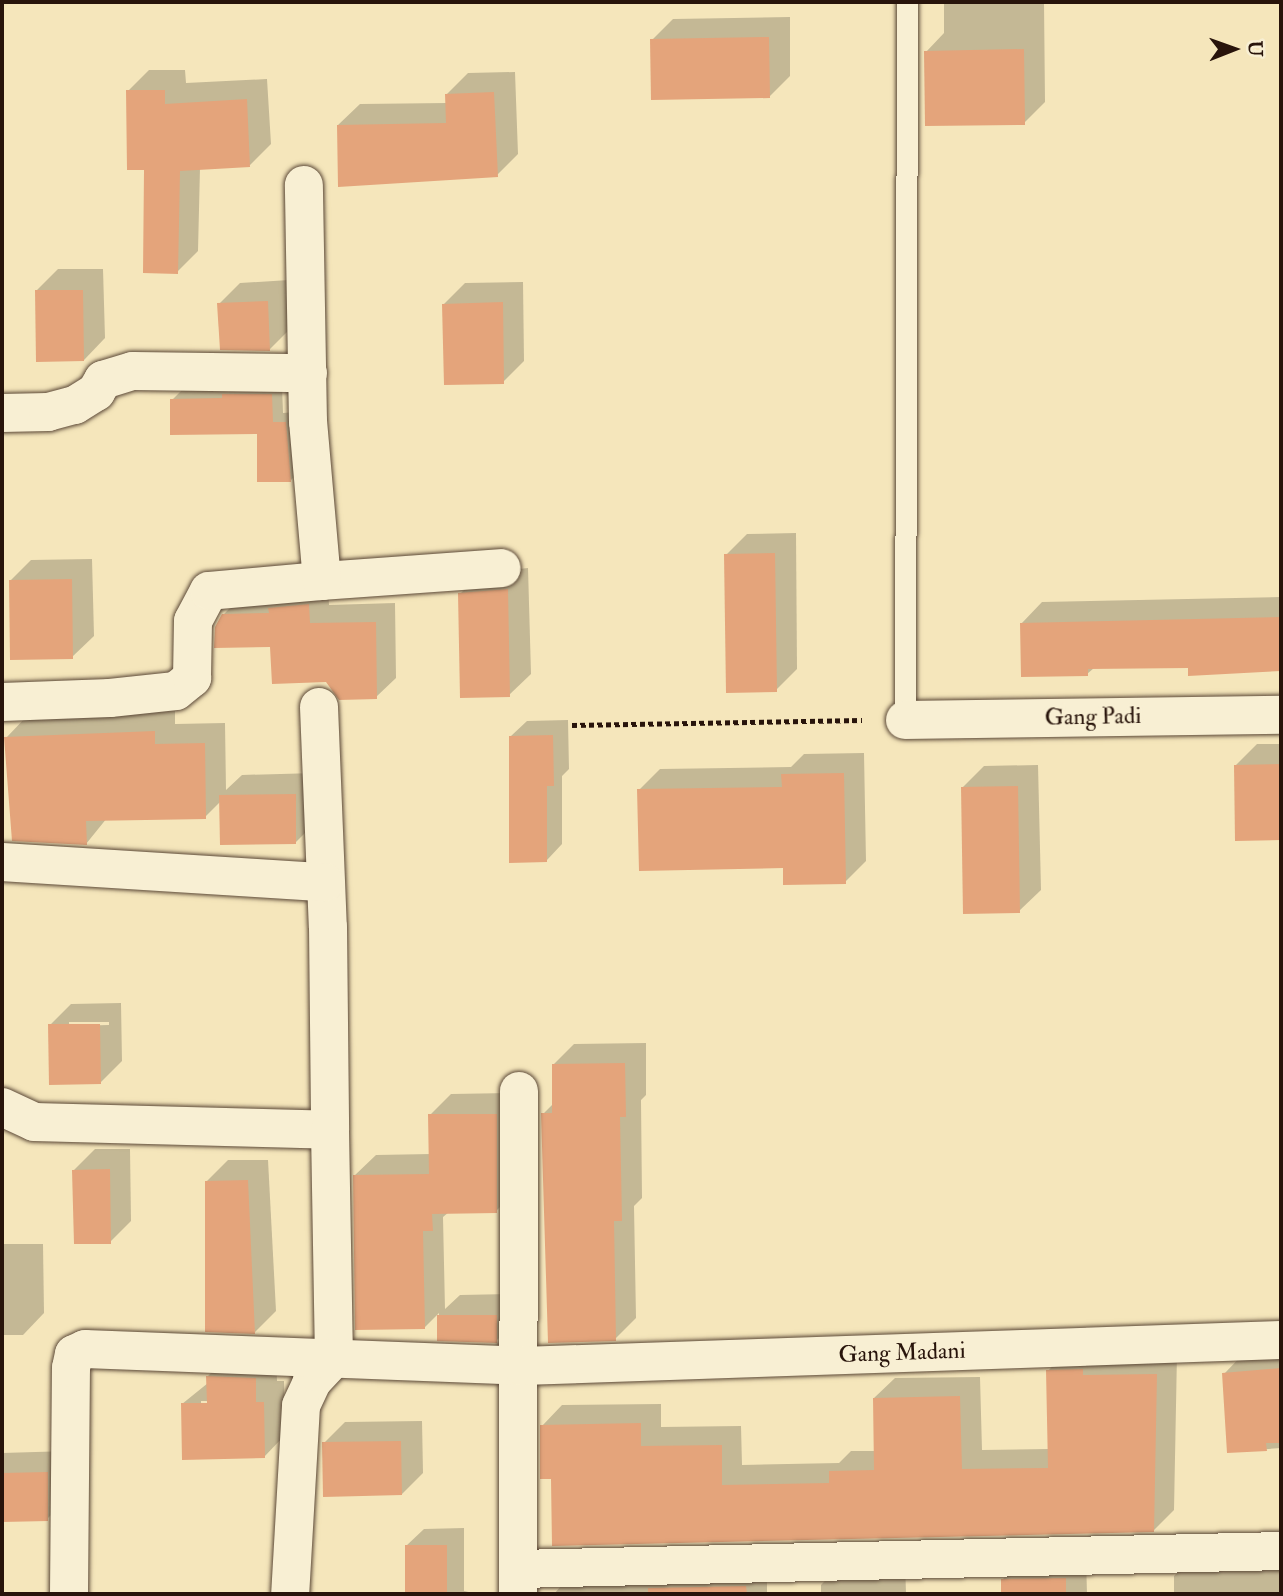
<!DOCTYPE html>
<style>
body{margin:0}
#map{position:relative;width:1283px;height:1596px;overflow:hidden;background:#f5e6bb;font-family:"IM FELL Double Pica",serif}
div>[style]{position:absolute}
.shadow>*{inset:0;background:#0003}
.building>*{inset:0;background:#e4a47b}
.path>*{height:4.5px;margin-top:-2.25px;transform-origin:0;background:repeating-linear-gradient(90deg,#28140b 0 5px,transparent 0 8.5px)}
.roads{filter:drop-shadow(0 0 2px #5b4837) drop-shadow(0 0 2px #5b4837)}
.service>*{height:21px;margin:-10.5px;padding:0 10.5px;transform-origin:10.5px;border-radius:10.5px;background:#f8efd3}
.minor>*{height:38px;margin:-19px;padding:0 19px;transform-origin:19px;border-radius:19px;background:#f8efd3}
span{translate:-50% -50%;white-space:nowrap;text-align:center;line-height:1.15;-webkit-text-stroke:6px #f8efd3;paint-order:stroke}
.street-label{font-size:23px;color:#28140b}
.frame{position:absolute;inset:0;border:4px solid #28140b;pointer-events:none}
.north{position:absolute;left:1199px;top:14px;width:70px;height:70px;-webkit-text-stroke:5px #f8efd3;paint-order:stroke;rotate:89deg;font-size:19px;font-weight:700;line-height:28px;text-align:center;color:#28140b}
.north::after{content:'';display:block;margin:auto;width:24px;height:32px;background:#28140b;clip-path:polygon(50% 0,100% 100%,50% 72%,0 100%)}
</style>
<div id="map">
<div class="shadow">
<div style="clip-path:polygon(944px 2px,1044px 2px,1045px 102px,1024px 123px,926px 52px,944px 33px)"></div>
<div style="clip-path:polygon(790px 17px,790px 76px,769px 97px,652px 40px,673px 19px)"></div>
<div style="clip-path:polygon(149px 70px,185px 70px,186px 83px,267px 79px,271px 144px,250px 165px,200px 168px,198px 251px,177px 272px,128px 91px)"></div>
<div style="clip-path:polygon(515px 72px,518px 154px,497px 175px,339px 186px,338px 125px,360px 104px,447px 103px,447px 94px,468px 73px)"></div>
<div style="clip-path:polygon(58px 269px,103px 269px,105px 338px,84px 360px,37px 290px)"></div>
<div style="clip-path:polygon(289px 280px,291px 328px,270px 349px,219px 304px,240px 283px)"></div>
<div style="clip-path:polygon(523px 282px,524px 361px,503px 382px,444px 304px,465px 283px)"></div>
<div style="clip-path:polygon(282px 385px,283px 413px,296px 412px,301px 470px,291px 480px,258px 432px,172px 400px,182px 390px)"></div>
<div style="clip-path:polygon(796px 533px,797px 669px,776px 690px,726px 555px,747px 534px)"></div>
<div style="clip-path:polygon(92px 559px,94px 636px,72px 657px,10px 581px,31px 560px)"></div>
<div style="clip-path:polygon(528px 568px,531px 674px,509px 695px,460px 594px,481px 573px)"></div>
<div style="clip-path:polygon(328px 585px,329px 605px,395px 603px,396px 678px,376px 697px,327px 680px,223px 615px,243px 595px)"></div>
<div style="clip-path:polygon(1281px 597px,1281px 670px,1189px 674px,1189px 666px,1094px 668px,1087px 674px,1021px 624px,1042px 602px)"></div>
<div style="clip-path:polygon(175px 711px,175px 724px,225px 723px,226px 790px,242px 775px,316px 773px,317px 821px,296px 842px,221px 801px,205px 817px,107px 818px,86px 844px,6px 738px,27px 716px)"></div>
<div style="clip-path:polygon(568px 720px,569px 769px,562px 776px,562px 844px,547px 860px,511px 736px,527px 721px)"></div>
<div style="clip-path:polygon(1257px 744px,1281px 744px,1281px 838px,1237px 839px,1236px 765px)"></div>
<div style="clip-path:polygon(864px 753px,866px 861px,845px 882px,785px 866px,639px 790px,660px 769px,791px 767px,804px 754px)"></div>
<div style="clip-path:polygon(1038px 765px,1041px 890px,1019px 911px,963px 787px,984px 766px)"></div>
<div style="clip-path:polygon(evenodd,121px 1003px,122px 1061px,101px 1082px,50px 1025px,71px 1004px,121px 1003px,69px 1022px,109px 1022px,109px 1025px,69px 1026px,69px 1022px)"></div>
<div style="clip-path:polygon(646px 1043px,646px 1095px,641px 1100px,642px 1198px,634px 1206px,636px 1318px,615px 1339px,543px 1114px,554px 1103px,553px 1065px,574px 1044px)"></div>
<div style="clip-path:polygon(517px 1093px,517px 1190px,496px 1211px,449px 1212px,443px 1217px,445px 1309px,460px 1295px,517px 1294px,517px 1320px,496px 1341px,439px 1339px,439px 1313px,424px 1328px,354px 1176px,376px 1155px,431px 1154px,430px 1115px,451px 1094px)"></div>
<div style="clip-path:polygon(95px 1149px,130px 1149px,131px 1221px,110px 1242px,74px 1170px)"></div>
<div style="clip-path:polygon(228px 1160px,268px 1160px,276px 1311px,255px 1332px,207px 1181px)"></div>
<div style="clip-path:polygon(2px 1244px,43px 1244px,44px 1313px,23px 1335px,2px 1335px)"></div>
<div style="clip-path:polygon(1068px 1350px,1177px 1354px,1174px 1510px,1154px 1530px,552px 1477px,542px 1426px,562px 1405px,661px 1404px,661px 1427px,741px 1426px,742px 1465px,839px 1463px,851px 1451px,875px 1451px,874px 1398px,895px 1378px,980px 1377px,982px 1450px,1049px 1449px,1048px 1371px)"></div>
<div style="clip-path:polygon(1281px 1351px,1281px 1448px,1229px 1452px,1224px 1374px,1245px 1352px)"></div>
<div style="clip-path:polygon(evenodd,229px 1355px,276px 1357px,277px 1381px,284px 1381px,285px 1435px,264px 1457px,182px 1404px,208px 1383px,208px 1376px,229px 1355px,201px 1401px,215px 1401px,215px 1404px,201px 1404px,201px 1401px)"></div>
<div style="clip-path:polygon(422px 1421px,423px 1473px,402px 1494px,324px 1443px,345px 1422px)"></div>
<div style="clip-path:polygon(69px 1451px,68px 1498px,47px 1519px,2px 1520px,2px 1453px)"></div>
<div style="clip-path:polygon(464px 1528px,464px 1591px,478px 1594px,407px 1594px,406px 1546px,424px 1529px)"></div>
<div style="clip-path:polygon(1195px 1555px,1281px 1555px,1281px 1594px,1174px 1594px,1174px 1576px)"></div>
<div style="clip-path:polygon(1086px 1558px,1087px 1594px,1003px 1594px,1002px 1580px,1023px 1559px)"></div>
<div style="clip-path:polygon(905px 1562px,906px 1594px,821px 1594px,821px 1585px,842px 1563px)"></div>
<div style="clip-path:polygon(767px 1565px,767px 1594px,554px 1594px,575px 1570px)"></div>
</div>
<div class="building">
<div style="clip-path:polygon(769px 37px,770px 98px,651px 100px,650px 39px)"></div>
<div style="clip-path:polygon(1024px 49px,1025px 125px,925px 126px,924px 51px)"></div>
<div style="clip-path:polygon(126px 90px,165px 90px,165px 104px,247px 99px,250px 167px,180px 171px,178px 274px,143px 273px,144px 170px,127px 170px)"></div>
<div style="clip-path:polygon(494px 92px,498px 177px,338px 187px,337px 125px,446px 123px,445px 94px)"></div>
<div style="clip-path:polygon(35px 290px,83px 290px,84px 361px,36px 362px)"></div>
<div style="clip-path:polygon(268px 301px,270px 351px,220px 350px,217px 303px)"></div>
<div style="clip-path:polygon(503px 302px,504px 384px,444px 385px,442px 304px)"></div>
<div style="clip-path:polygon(222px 394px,272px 394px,273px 422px,286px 422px,291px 482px,257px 482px,257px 434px,170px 435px,170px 399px,222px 398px)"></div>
<div style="clip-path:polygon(775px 553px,777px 692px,726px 693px,724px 554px)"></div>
<div style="clip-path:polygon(72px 579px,73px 659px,10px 660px,9px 580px)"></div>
<div style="clip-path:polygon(508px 589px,510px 697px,460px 698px,458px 593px)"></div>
<div style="clip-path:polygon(309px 604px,310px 623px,376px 622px,377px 699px,339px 700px,326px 682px,272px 684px,270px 647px,214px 648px,215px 627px,222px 614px,269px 613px,268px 608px)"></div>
<div style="clip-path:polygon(1281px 617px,1281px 671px,1188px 676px,1188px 668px,1088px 669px,1088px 676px,1021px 677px,1020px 623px)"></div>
<div style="clip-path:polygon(155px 731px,155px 744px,205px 743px,206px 819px,86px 821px,87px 845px,12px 841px,4px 737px)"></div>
<div style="clip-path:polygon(553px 735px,554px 786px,547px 786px,547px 862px,509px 863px,509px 736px)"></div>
<div style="clip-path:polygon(1281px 764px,1281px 840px,1235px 841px,1234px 765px)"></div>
<div style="clip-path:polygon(844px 773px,846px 884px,783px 885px,783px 868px,639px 871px,637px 789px,782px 787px,781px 774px)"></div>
<div style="clip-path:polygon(1018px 786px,1020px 913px,963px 914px,961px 787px)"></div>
<div style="clip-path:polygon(296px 794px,296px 844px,220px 845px,219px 795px)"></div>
<div style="clip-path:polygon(48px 1024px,100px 1024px,101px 1084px,49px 1085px)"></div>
<div style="clip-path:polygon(625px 1063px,626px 1117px,620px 1117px,622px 1221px,614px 1221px,616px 1341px,548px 1343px,541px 1113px,552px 1113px,552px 1064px)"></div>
<div style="clip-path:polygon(428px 1114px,497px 1114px,497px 1213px,432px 1214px,433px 1231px,423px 1231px,425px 1329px,355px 1330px,353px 1175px,429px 1174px)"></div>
<div style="clip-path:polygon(110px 1169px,111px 1244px,74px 1244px,72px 1170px)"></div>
<div style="clip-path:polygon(248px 1180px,255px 1334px,205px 1332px,205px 1181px)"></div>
<div style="clip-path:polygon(437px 1315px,497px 1315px,497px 1343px,437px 1341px)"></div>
<div style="clip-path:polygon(1281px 1368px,1281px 1443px,1266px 1443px,1267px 1451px,1227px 1453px,1222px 1373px)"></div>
<div style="clip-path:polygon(1083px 1369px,1083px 1375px,1157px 1374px,1154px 1532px,552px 1546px,551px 1479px,540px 1479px,540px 1425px,641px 1423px,641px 1446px,722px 1445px,722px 1485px,829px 1483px,829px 1471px,874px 1470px,873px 1398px,960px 1396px,962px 1469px,1048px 1468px,1046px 1370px)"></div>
<div style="clip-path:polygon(206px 1376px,256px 1378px,256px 1402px,264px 1402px,265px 1458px,182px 1460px,181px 1403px,207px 1403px)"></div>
<div style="clip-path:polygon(401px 1441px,402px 1495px,323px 1497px,322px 1442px)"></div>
<div style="clip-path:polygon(48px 1472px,48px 1521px,2px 1522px,2px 1473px)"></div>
<div style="clip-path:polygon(405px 1545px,447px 1545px,447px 1594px,405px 1594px)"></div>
<div style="clip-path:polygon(1066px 1578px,1066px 1594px,1001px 1594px,1001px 1579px)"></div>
<div style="clip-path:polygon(746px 1586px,747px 1594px,648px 1594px,648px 1588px)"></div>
</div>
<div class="path">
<div style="left:572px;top:725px;width:290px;rotate:-1deg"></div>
</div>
<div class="roads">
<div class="service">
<div style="left:905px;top:720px;width:718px;rotate:-89.84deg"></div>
</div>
<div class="minor">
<div style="left:2px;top:413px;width:46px;rotate:-1.2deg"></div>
<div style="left:48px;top:412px;width:28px;rotate:-15deg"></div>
<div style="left:75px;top:405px;width:25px;rotate:-32deg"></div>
<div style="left:96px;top:392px;width:14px;rotate:-60deg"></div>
<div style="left:103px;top:380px;width:31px;rotate:-17deg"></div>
<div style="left:133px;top:371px;width:175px;rotate:0.7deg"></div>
<div style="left:322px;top:581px;width:180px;rotate:-4.1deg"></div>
<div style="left:2px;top:702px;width:108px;rotate:-2.1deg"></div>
<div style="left:110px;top:698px;width:66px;rotate:-6.1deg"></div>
<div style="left:176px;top:691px;width:21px;rotate:-39deg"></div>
<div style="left:192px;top:678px;width:57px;rotate:-89deg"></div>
<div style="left:193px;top:621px;width:34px;rotate:-62deg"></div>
<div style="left:209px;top:591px;width:113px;rotate:-5.1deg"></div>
<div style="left:322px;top:581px;width:160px;rotate:-95deg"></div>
<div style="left:308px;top:422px;width:237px;rotate:-91deg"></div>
<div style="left:319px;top:707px;width:220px;rotate:87.7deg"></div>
<div style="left:328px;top:927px;width:203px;rotate:89.4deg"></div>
<div style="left:905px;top:720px;width:376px;rotate:-0.8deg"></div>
<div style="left:2px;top:862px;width:323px;rotate:3.6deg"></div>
<div style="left:2px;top:1107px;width:35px;rotate:25deg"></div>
<div style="left:34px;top:1122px;width:296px;rotate:1.5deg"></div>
<div style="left:330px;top:1130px;width:228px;rotate:89deg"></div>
<div style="left:334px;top:1358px;width:33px;rotate:133deg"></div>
<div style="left:312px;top:1382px;width:26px;rotate:115deg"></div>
<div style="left:301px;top:1406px;width:188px;rotate:93.3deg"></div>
<div style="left:519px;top:1569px;width:762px;rotate:-1.35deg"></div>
<div style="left:518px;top:1593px;width:502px;rotate:-89.89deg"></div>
<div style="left:69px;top:1594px;width:226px;rotate:-89.5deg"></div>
<div style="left:71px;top:1368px;width:14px;rotate:-78deg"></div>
<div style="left:74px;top:1354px;width:12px;rotate:-24deg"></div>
<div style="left:85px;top:1349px;width:437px;rotate:2.2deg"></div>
<div style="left:522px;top:1366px;width:759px;rotate:-1.96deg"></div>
</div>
</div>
<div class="street-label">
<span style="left:1093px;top:717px;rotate:-1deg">Gang Padi</span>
<span style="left:902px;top:1353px;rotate:-2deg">Gang Madani</span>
</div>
<div class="frame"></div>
<div class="north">U</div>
</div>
